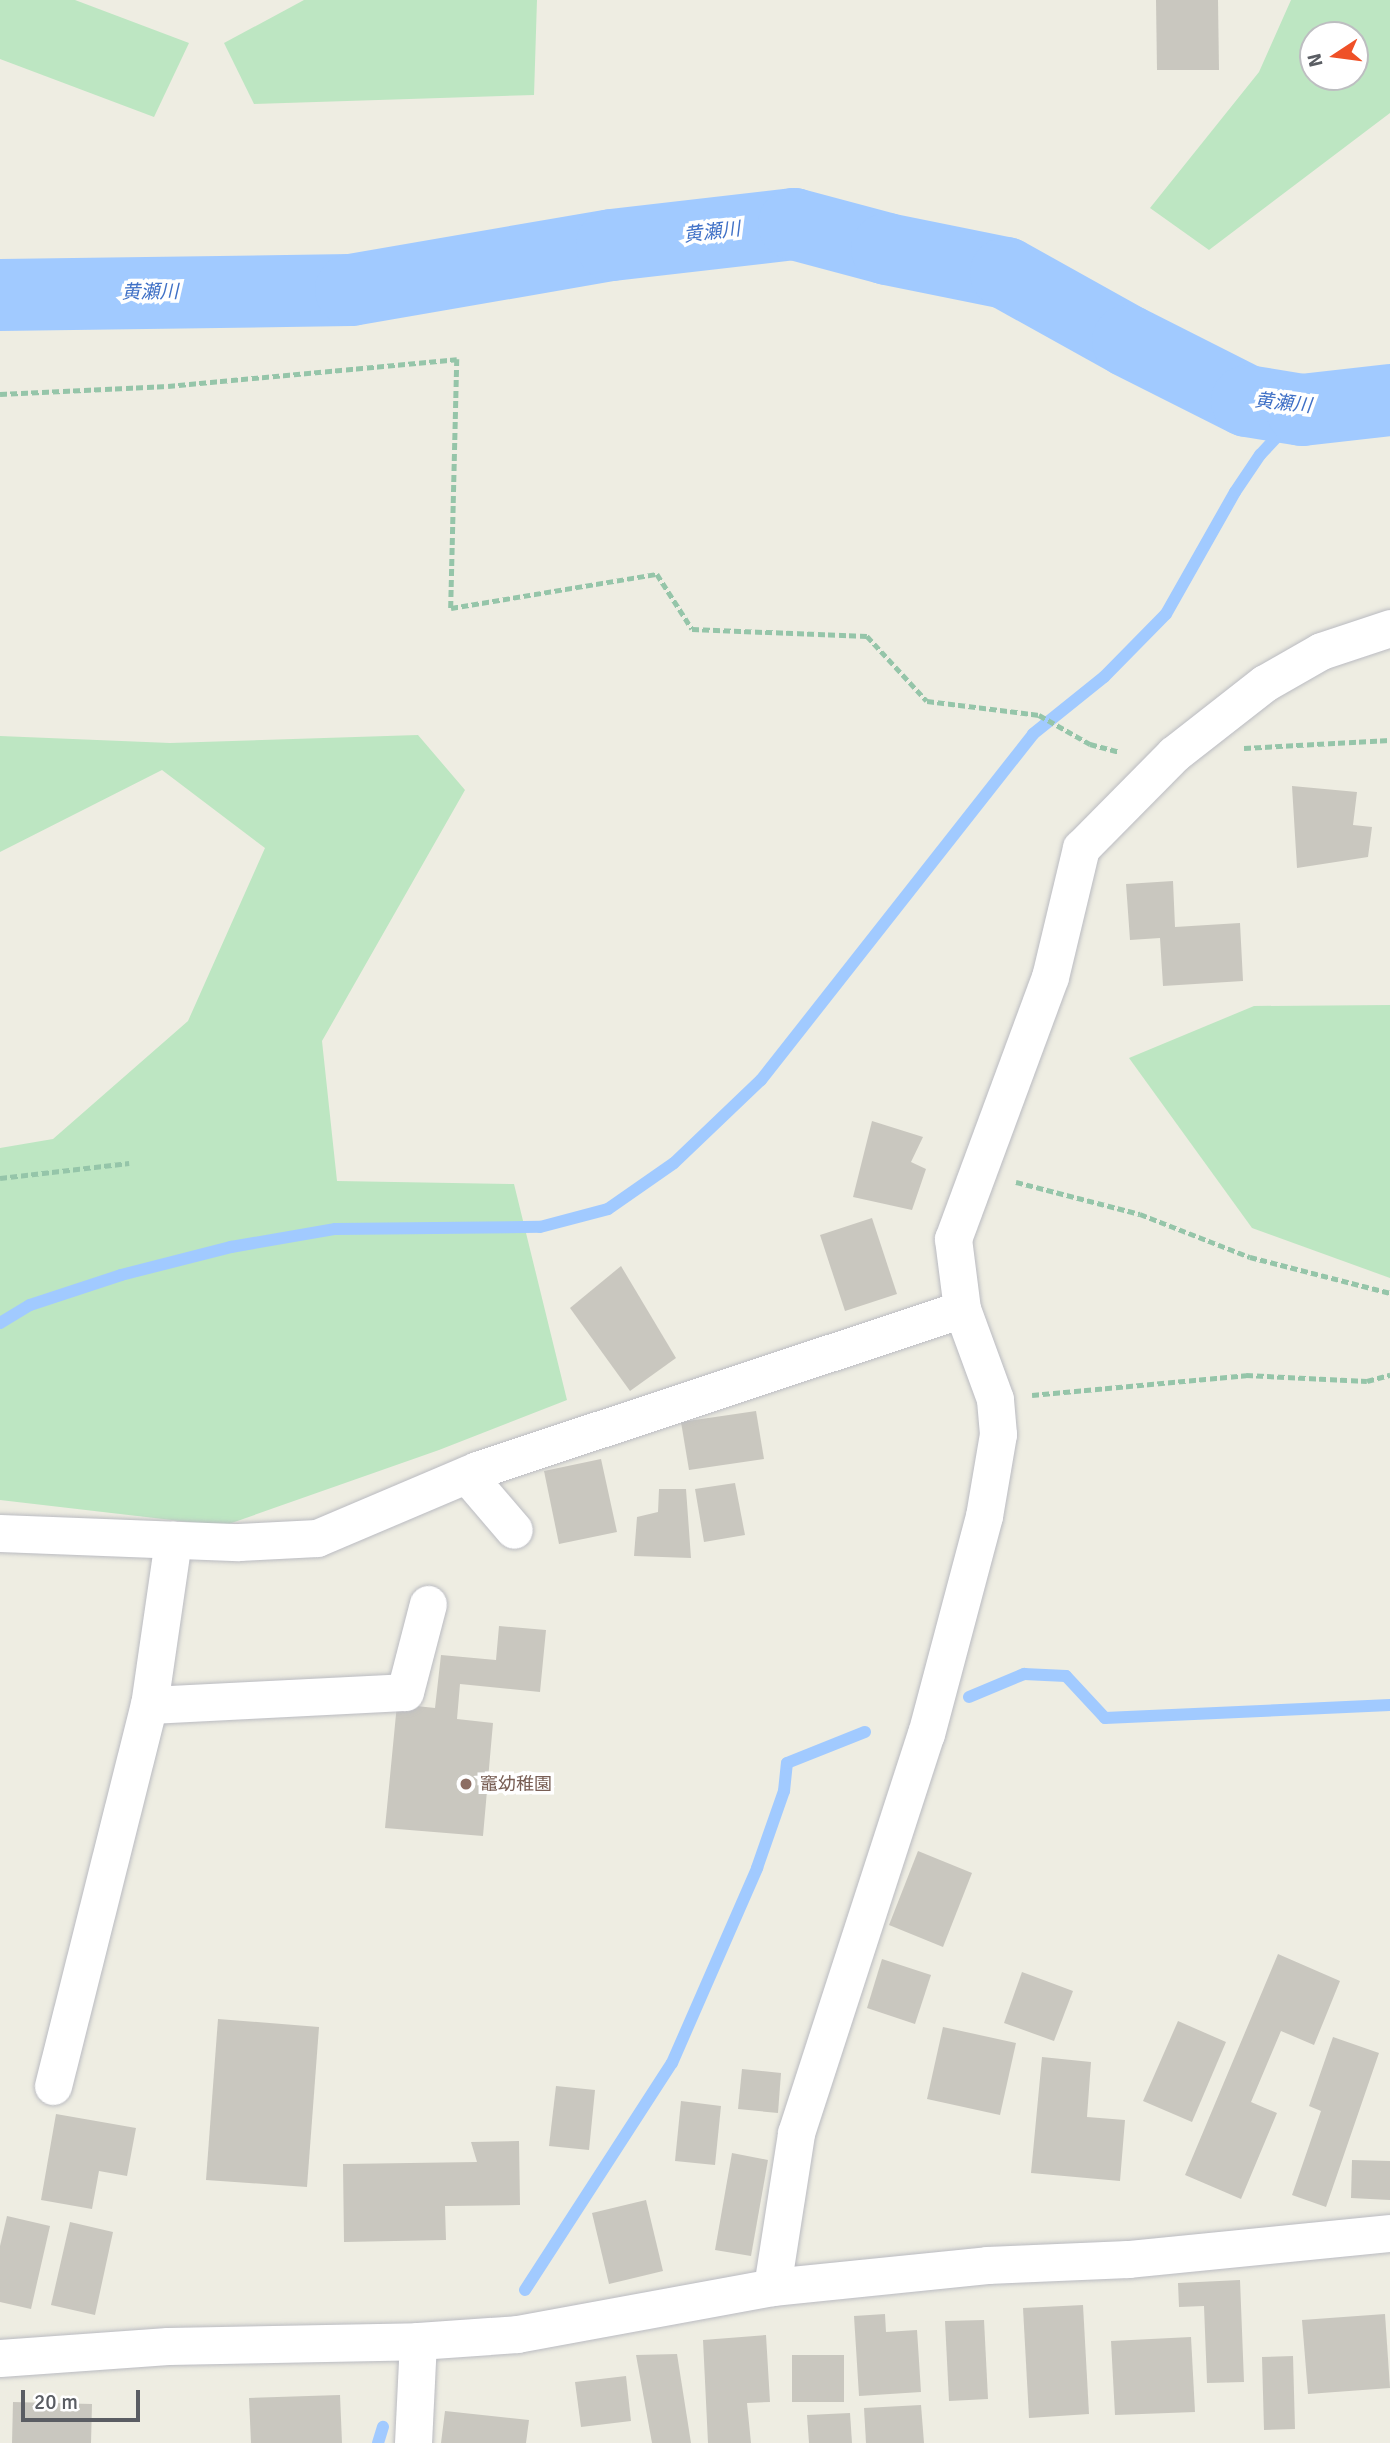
<!DOCTYPE html>
<meta charset="utf-8">
<style>
body{margin:0}
#map{position:relative;width:1390px;height:2443px;overflow:hidden;background:#eeede2;font-family:Signika,"Noto Sans JP",sans-serif}
div>[style]{position:absolute}
.green>*{inset:0;background:#bde6c2}
.stream>*{height:12px;margin:-6px;padding:0 6px;transform-origin:6px;border-radius:6px;background:#a1caff}
.river>*{height:72px;margin:-36px;padding:0 36px;transform-origin:36px;border-radius:36px;background:#a1caff}
.building>*{inset:0;background:#c9c7bf}
.path>*{height:4.5px;margin-top:-2.25px;transform-origin:0;background:repeating-linear-gradient(90deg,#95c5a9 0 7px,transparent 0 10.5px)}
.roads{filter:drop-shadow(0 0 2px #babbc1) drop-shadow(0 0 2px #babbc1)}
.minor>*{height:37px;margin:-18.5px;padding:0 18.5px;transform-origin:18.5px;border-radius:18.5px;background:#fff}
.dots>*{width:19px;height:19px;translate:-50% -50%;box-sizing:border-box;border:4px solid #fff;border-radius:50%}
span{translate:-50% -50%;white-space:nowrap;text-align:center;line-height:1.15;-webkit-text-stroke:7px #fff;paint-order:stroke}
.education-label{font-size:18px;color:#785e54}
.left{translate:0 -50%;text-align:left}
.water-label{font-size:19px;color:#3f70c6;font-style:italic}
.north{position:absolute;left:1299px;top:21px;width:70px;height:70px;box-sizing:border-box;background:#fff;border:2px solid #bdbec1;border-radius:50%;rotate:257deg;font-size:19px;font-weight:700;line-height:28px;text-align:center;color:#5a5d63}
.north::after{content:'';display:block;margin:auto;width:24px;height:32px;background:#ef5027;clip-path:polygon(50% 0,100% 100%,50% 72%,0 100%)}
.scale{position:absolute;left:21px;top:2390px;width:119px;height:32px;box-sizing:border-box;border:4px solid #5a5d63;border-top:0;padding-left:9px;font-size:21px;line-height:24px;white-space:nowrap;color:#5a5d63;-webkit-text-stroke:5px #fff;paint-order:stroke}
</style>
<div id="map">
<div class="green">
<div style="clip-path:polygon(0 0,75px 0,189px 43px,154px 117px,0 59px)"></div>
<div style="clip-path:polygon(304px 0,537px 0,534px 95px,254px 104px,224px 43px)"></div>
<div style="clip-path:polygon(evenodd,1291px 0,1390px 0,1390px 113px,1209px 250px,1150px 208px,1259px 72px,1291px 0,1313px 35px,1355px 35px,1355px 77px,1313px 77px,1313px 35px)"></div>
<div style="clip-path:polygon(418px 735px,465px 790px,322px 1041px,337px 1181px,514px 1184px,567px 1400px,439px 1450px,223px 1526px,0 1500px,0 1148px,53px 1139px,188px 1021px,265px 848px,162px 770px,0 852px,0 736px,170px 743px)"></div>
<div style="clip-path:polygon(1390px 1005px,1390px 1278px,1252px 1228px,1129px 1058px,1254px 1006px)"></div>
</div>
<div class="stream">
<div style="left:0;top:1323px;width:35px;rotate:-31deg"></div>
<div style="left:30px;top:1305px;width:96px;rotate:-18.2deg"></div>
<div style="left:121px;top:1275px;width:114px;rotate:-14.3deg"></div>
<div style="left:231px;top:1247px;width:106px;rotate:-9.8deg"></div>
<div style="left:335px;top:1229px;width:205px;rotate:-0.6deg"></div>
<div style="left:540px;top:1227px;width:70px;rotate:-14.8deg"></div>
<div style="left:608px;top:1209px;width:80px;rotate:-34.9deg"></div>
<div style="left:674px;top:1163px;width:120px;rotate:-43.7deg"></div>
<div style="left:761px;top:1080px;width:440px;rotate:-51.8deg"></div>
<div style="left:1033px;top:734px;width:91px;rotate:-38.8deg"></div>
<div style="left:1104px;top:677px;width:88px;rotate:-45.5deg"></div>
<div style="left:1166px;top:614px;width:140px;rotate:-60.5deg"></div>
<div style="left:1235px;top:492px;width:45px;rotate:-56deg"></div>
<div style="left:1260px;top:455px;width:62px;rotate:-47deg"></div>
<div style="left:969px;top:1697px;width:60px;rotate:-22.7deg"></div>
<div style="left:1024px;top:1674px;width:42px;rotate:2.7deg"></div>
<div style="left:1066px;top:1676px;width:57px;rotate:47.1deg"></div>
<div style="left:1105px;top:1718px;width:285px;rotate:-2.6deg"></div>
<div style="left:525px;top:2290px;width:270px;rotate:-57.1deg"></div>
<div style="left:672px;top:2063px;width:213px;rotate:-66.4deg"></div>
<div style="left:757px;top:1868px;width:82px;rotate:-70.7deg"></div>
<div style="left:784px;top:1791px;width:28px;rotate:-84deg"></div>
<div style="left:787px;top:1763px;width:84px;rotate:-21.7deg"></div>
<div style="left:378px;top:2443px;width:17px;rotate:-73deg"></div>
</div>
<div class="river">
<div style="left:0;top:295px;width:351px;rotate:-0.8deg"></div>
<div style="left:351px;top:290px;width:265px;rotate:-9.8deg"></div>
<div style="left:612px;top:245px;width:183px;rotate:-6.6deg"></div>
<div style="left:794px;top:224px;width:96px;rotate:15deg"></div>
<div style="left:887px;top:249px;width:121px;rotate:11.4deg"></div>
<div style="left:1006px;top:273px;width:140px;rotate:29.1deg"></div>
<div style="left:1128px;top:341px;width:133px;rotate:26.8deg"></div>
<div style="left:1247px;top:401px;width:56px;rotate:9.3deg"></div>
<div style="left:1302px;top:410px;width:89px;rotate:-6.5deg"></div>
</div>
<div class="building">
<div style="clip-path:polygon(1156px 0,1218px 0,1219px 70px,1157px 70px)"></div>
<div style="clip-path:polygon(1292px 786px,1357px 792px,1353px 825px,1372px 827px,1368px 857px,1297px 868px)"></div>
<div style="clip-path:polygon(1173px 881px,1175px 927px,1240px 923px,1243px 981px,1163px 986px,1160px 938px,1130px 940px,1126px 884px)"></div>
<div style="clip-path:polygon(872px 1121px,923px 1137px,911px 1162px,926px 1169px,912px 1210px,853px 1197px)"></div>
<div style="clip-path:polygon(872px 1218px,897px 1294px,845px 1311px,820px 1235px)"></div>
<div style="clip-path:polygon(621px 1266px,676px 1358px,630px 1391px,570px 1308px)"></div>
<div style="clip-path:polygon(756px 1411px,764px 1459px,689px 1470px,681px 1422px)"></div>
<div style="clip-path:polygon(601px 1459px,617px 1532px,559px 1544px,544px 1471px)"></div>
<div style="clip-path:polygon(735px 1483px,745px 1535px,704px 1542px,695px 1489px)"></div>
<div style="clip-path:polygon(659px 1489px,686px 1489px,691px 1558px,634px 1556px,637px 1517px,658px 1512px)"></div>
<div style="clip-path:polygon(499px 1626px,546px 1630px,540px 1692px,460px 1684px,457px 1719px,493px 1723px,483px 1836px,385px 1828px,397px 1704px,435px 1708px,441px 1655px,496px 1660px)"></div>
<div style="clip-path:polygon(918px 1851px,972px 1873px,943px 1947px,889px 1925px)"></div>
<div style="clip-path:polygon(1278px 1954px,1340px 1981px,1314px 2045px,1281px 2031px,1251px 2102px,1277px 2113px,1241px 2199px,1185px 2175px)"></div>
<div style="clip-path:polygon(882px 1959px,931px 1975px,915px 2024px,867px 2008px)"></div>
<div style="clip-path:polygon(1022px 1972px,1073px 1991px,1054px 2041px,1004px 2023px)"></div>
<div style="clip-path:polygon(218px 2019px,319px 2027px,307px 2187px,206px 2180px)"></div>
<div style="clip-path:polygon(1178px 2021px,1226px 2042px,1192px 2122px,1143px 2101px)"></div>
<div style="clip-path:polygon(943px 2027px,1016px 2043px,1000px 2115px,927px 2099px)"></div>
<div style="clip-path:polygon(1333px 2037px,1379px 2053px,1326px 2207px,1292px 2195px,1321px 2111px,1309px 2106px)"></div>
<div style="clip-path:polygon(1042px 2057px,1091px 2062px,1087px 2117px,1125px 2120px,1120px 2181px,1031px 2173px)"></div>
<div style="clip-path:polygon(742px 2069px,781px 2073px,778px 2113px,738px 2109px)"></div>
<div style="clip-path:polygon(556px 2086px,595px 2090px,589px 2150px,549px 2146px)"></div>
<div style="clip-path:polygon(681px 2101px,721px 2106px,715px 2165px,675px 2161px)"></div>
<div style="clip-path:polygon(56px 2114px,136px 2128px,127px 2176px,99px 2171px,92px 2209px,41px 2200px)"></div>
<div style="clip-path:polygon(519px 2141px,520px 2205px,445px 2206px,446px 2240px,344px 2242px,343px 2164px,477px 2162px,471px 2142px)"></div>
<div style="clip-path:polygon(732px 2153px,768px 2160px,751px 2256px,715px 2250px)"></div>
<div style="clip-path:polygon(1352px 2160px,1390px 2161px,1390px 2200px,1351px 2198px)"></div>
<div style="clip-path:polygon(646px 2200px,663px 2271px,609px 2284px,592px 2213px)"></div>
<div style="clip-path:polygon(7px 2216px,50px 2226px,31px 2309px,0 2302px,0 2246px)"></div>
<div style="clip-path:polygon(70px 2222px,113px 2232px,95px 2315px,51px 2305px)"></div>
<div style="clip-path:polygon(1240px 2280px,1244px 2382px,1207px 2383px,1204px 2306px,1179px 2307px,1178px 2283px)"></div>
<div style="clip-path:polygon(1083px 2305px,1089px 2414px,1029px 2418px,1023px 2308px)"></div>
<div style="clip-path:polygon(885px 2314px,886px 2332px,917px 2330px,921px 2392px,859px 2396px,854px 2316px)"></div>
<div style="clip-path:polygon(1385px 2314px,1390px 2388px,1308px 2394px,1302px 2320px)"></div>
<div style="clip-path:polygon(984px 2320px,988px 2399px,949px 2401px,945px 2321px)"></div>
<div style="clip-path:polygon(766px 2335px,770px 2402px,747px 2403px,751px 2443px,708px 2443px,703px 2340px)"></div>
<div style="clip-path:polygon(1191px 2337px,1195px 2412px,1115px 2415px,1111px 2341px)"></div>
<div style="clip-path:polygon(677px 2354px,691px 2443px,652px 2443px,636px 2355px)"></div>
<div style="clip-path:polygon(792px 2355px,844px 2355px,844px 2402px,792px 2402px)"></div>
<div style="clip-path:polygon(1293px 2356px,1295px 2429px,1264px 2430px,1262px 2357px)"></div>
<div style="clip-path:polygon(626px 2376px,631px 2421px,581px 2427px,575px 2382px)"></div>
<div style="clip-path:polygon(340px 2395px,342px 2443px,251px 2443px,249px 2398px)"></div>
<div style="clip-path:polygon(13px 2402px,92px 2404px,91px 2443px,12px 2443px)"></div>
<div style="clip-path:polygon(921px 2405px,924px 2443px,866px 2443px,864px 2408px)"></div>
<div style="clip-path:polygon(445px 2411px,529px 2420px,526px 2443px,441px 2443px)"></div>
<div style="clip-path:polygon(850px 2413px,852px 2443px,809px 2443px,807px 2415px)"></div>
</div>
<div class="path">
<div style="left:0;top:394px;width:168px;rotate:-2.7deg"></div>
<div style="left:168px;top:386px;width:290px;rotate:-5.3deg"></div>
<div style="left:457px;top:359px;width:249px;rotate:91.4deg"></div>
<div style="left:451px;top:608px;width:209px;rotate:-9.4deg"></div>
<div style="left:657px;top:574px;width:65px;rotate:57.5deg"></div>
<div style="left:692px;top:629px;width:175px;rotate:2.3deg"></div>
<div style="left:867px;top:636px;width:88px;rotate:47.3deg"></div>
<div style="left:927px;top:701px;width:113px;rotate:7.1deg"></div>
<div style="left:1039px;top:715px;width:59px;rotate:29.6deg"></div>
<div style="left:1090px;top:744px;width:31px;rotate:15deg"></div>
<div style="left:1244px;top:748px;width:146px;rotate:-3.1deg"></div>
<div style="left:0;top:1178px;width:130px;rotate:-6.6deg"></div>
<div style="left:1016px;top:1182px;width:128px;rotate:14.5deg"></div>
<div style="left:1140px;top:1214px;width:118px;rotate:21.4deg"></div>
<div style="left:1250px;top:1257px;width:145px;rotate:14.4deg"></div>
<div style="left:1032px;top:1395px;width:215px;rotate:-5.3deg"></div>
<div style="left:1246px;top:1375px;width:121px;rotate:2.8deg"></div>
<div style="left:1367px;top:1381px;width:24px;rotate:-15deg"></div>
</div>
<div class="roads">
<div class="minor">
<div style="left:467px;top:1475px;width:72px;rotate:49.5deg"></div>
<div style="left:0;top:1533px;width:239px;rotate:2.2deg"></div>
<div style="left:239px;top:1542px;width:78px;rotate:-2.9deg"></div>
<div style="left:317px;top:1538px;width:174px;rotate:-23deg"></div>
<div style="left:477px;top:1470px;width:511px;rotate:-18.36deg"></div>
<div style="left:149px;top:1705px;width:256px;rotate:-2.9deg"></div>
<div style="left:405px;top:1692px;width:91px;rotate:-75.4deg"></div>
<div style="left:53px;top:2086px;width:393px;rotate:-75.9deg"></div>
<div style="left:149px;top:1705px;width:167px;rotate:-81.7deg"></div>
<div style="left:772px;top:2287px;width:156px;rotate:-81.1deg"></div>
<div style="left:796px;top:2133px;width:420px;rotate:-72deg"></div>
<div style="left:926px;top:1734px;width:226px;rotate:-75.1deg"></div>
<div style="left:984px;top:1516px;width:83px;rotate:-80.3deg"></div>
<div style="left:998px;top:1434px;width:35px;rotate:-95deg"></div>
<div style="left:995px;top:1399px;width:96px;rotate:-110.1deg"></div>
<div style="left:962px;top:1309px;width:71px;rotate:-97.3deg"></div>
<div style="left:953px;top:1239px;width:279px;rotate:-69.7deg"></div>
<div style="left:1050px;top:977px;width:133px;rotate:-76.5deg"></div>
<div style="left:1081px;top:848px;width:132px;rotate:-45.3deg"></div>
<div style="left:1174px;top:754px;width:115px;rotate:-38deg"></div>
<div style="left:1265px;top:683px;width:64px;rotate:-29.7deg"></div>
<div style="left:1321px;top:651px;width:73px;rotate:-18.4deg"></div>
<div style="left:0;top:2358px;width:168px;rotate:-4.1deg"></div>
<div style="left:168px;top:2346px;width:250px;rotate:-1.1deg"></div>
<div style="left:418px;top:2341px;width:99px;rotate:-4deg"></div>
<div style="left:517px;top:2334px;width:259px;rotate:-10.4deg"></div>
<div style="left:772px;top:2287px;width:216px;rotate:-5.8deg"></div>
<div style="left:987px;top:2265px;width:141px;rotate:-2.4deg"></div>
<div style="left:1128px;top:2259px;width:263px;rotate:-5.7deg"></div>
<div style="left:413px;top:2443px;width:102px;rotate:-87.2deg"></div>
</div>
</div>
<div class="dots">
<div style="left:466px;top:1784px;background:#8d6e63"></div>
</div>
<div class="education-label">
<span class="left" style="left:480px;top:1784px">竈幼稚園</span>
</div>
<div class="water-label">
<span style="left:712px;top:233px;rotate:-7deg">黄瀬川</span>
<span style="left:150px;top:293px;rotate:-1deg">黄瀬川</span>
<span style="left:1283px;top:404px;rotate:6deg">黄瀬川</span>
</div>
<div class="north">N</div>
<div class="scale">20 m</div>
</div>
